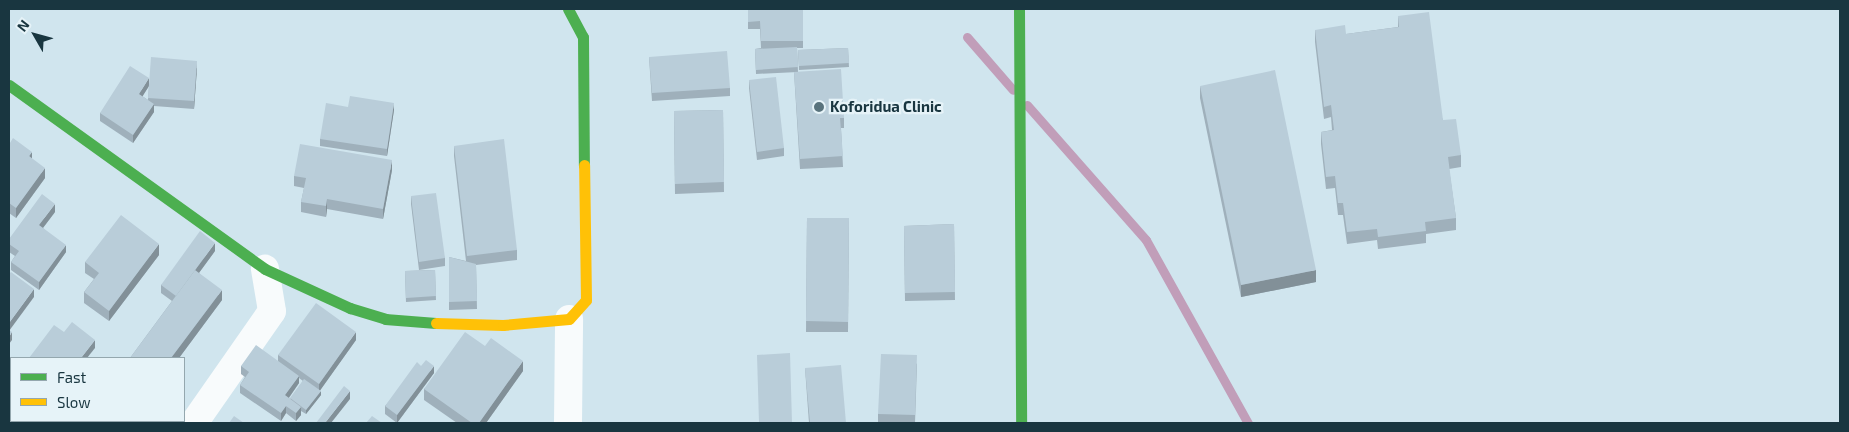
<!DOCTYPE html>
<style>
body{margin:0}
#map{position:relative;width:1849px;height:432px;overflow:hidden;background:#d0e5ee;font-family:"Exo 2",sans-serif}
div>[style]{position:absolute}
.stream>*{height:9px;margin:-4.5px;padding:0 4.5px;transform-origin:4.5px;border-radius:4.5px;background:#c19eb9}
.street>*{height:28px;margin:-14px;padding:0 14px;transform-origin:14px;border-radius:14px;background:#f8fbfc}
.fast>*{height:11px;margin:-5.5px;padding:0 5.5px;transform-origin:5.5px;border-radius:5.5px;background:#4caf50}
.slow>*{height:11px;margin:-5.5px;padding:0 5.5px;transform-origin:5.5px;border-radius:5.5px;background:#ffc107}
.wall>*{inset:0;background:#9fb0bb}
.shaded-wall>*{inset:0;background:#829098}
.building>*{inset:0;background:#b9cdd9}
.dots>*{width:14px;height:14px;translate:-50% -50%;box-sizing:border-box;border:2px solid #e6f3f8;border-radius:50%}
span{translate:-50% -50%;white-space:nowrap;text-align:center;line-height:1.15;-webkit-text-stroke:4.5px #e6f3f8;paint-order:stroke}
.poi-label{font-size:15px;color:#193640;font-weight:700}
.left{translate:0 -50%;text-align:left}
.frame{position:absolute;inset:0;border:10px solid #193640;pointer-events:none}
.legend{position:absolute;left:10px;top:357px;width:175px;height:65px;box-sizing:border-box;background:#e6f3f8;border:1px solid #94a7ae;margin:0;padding:6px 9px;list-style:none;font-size:15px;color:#193640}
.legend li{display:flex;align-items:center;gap:10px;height:25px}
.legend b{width:25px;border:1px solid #94a7ae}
.north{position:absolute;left:10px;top:10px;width:50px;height:50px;-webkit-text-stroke:4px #e6f3f8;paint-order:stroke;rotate:308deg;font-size:14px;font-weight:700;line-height:20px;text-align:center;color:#193640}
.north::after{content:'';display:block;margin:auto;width:18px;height:22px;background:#193640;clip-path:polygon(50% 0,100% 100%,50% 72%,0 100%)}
</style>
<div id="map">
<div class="stream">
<div style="left:967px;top:37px;width:70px;rotate:49deg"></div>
<div style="left:1027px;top:105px;width:180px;rotate:48.6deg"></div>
<div style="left:1146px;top:240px;width:210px;rotate:60.9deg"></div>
</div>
<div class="street">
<div style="left:194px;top:423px;width:136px;rotate:-55.1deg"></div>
<div style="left:272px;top:311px;width:43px;rotate:-99.5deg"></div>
<div style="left:568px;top:423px;width:104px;rotate:-89.4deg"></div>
</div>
<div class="fast">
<div style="left:568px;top:9px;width:32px;rotate:62deg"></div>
<div style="left:583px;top:37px;width:128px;rotate:89.6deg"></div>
<div style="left:1019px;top:9px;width:414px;rotate:89.7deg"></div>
<div style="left:9px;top:85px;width:315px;rotate:35.7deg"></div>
<div style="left:265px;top:269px;width:94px;rotate:24.6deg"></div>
<div style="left:350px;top:308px;width:37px;rotate:17deg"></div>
<div style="left:385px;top:319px;width:51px;rotate:4.5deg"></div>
</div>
<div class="slow">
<div style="left:436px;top:323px;width:67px;rotate:1.7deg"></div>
<div style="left:503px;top:325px;width:66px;rotate:-5.2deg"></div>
<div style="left:569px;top:319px;width:25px;rotate:-48deg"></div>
<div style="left:586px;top:300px;width:135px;rotate:-90.8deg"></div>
</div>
<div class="wall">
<div style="clip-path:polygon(748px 9px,803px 9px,803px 48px,797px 48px,798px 72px,756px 74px,755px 49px,761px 48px,760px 29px,748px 29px)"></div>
<div style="clip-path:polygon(1398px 16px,1443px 120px,1461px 155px,1461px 167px,1449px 169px,1456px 218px,1456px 230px,1426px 234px,1426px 243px,1378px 249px,1377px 240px,1347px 244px,1343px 215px,1338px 215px,1335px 188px,1326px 189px,1321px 144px,1321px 132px,1332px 130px,1331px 117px,1324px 119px,1315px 42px,1315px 30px,1346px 34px,1398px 27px)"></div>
<div style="clip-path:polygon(848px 48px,849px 67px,799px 70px,798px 50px)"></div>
<div style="clip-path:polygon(649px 57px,730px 88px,730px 96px,652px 101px)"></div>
<div style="clip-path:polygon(evenodd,197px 68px,194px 109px,154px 106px,154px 112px,133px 143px,100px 121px,100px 113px,149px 86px,197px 68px,149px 86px,148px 100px,142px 96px,149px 86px)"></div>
<div style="clip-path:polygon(794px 72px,844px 118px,844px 128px,841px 128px,843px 167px,800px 169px)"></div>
<div style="clip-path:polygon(749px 80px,784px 148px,784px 156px,757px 160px,749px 88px)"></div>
<div style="clip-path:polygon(1200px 86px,1316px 282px,1241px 297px,1200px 98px)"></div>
<div style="clip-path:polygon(348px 107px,394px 110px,387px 156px,320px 146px,320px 139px)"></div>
<div style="clip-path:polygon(723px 110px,724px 192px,675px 194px,674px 111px)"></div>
<div style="clip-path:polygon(9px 142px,32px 159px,45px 178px,16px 218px,9px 213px)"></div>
<div style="clip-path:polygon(454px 146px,517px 250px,517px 260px,476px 265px,477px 309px,449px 310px,449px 257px,466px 261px,454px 156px)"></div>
<div style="clip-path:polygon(392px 170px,383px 219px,327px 209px,326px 217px,301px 212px,301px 202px,304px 188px,294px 186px,294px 176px)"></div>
<div style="clip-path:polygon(411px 196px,445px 258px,445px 266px,419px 270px,411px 204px)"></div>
<div style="clip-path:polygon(55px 212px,43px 228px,66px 252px,39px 290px,11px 270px,11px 262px,15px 256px,9px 252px,9px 239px)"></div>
<div style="clip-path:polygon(807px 218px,849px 218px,848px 332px,806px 332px)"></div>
<div style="clip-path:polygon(954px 224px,955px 300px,905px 301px,904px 226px)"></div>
<div style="clip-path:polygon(215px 251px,199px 273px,222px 300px,179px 358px,130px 358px,172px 301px,161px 293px,161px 285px)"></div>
<div style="clip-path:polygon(159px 255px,109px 321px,84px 303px,84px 292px,94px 279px,85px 273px,85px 262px)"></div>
<div style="clip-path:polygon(435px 270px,436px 300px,406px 302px,405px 271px)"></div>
<div style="clip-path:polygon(evenodd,356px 340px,320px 390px,321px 395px,306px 414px,301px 411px,301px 415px,296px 421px,286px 413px,281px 421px,240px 393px,240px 385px,245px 377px,241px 374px,241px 366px,278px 361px,278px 355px,356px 340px,299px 378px,303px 381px,290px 399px,289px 398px,299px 383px,299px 378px)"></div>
<div style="clip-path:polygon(485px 346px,523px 371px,486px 423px,457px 423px,424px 400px,424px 389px)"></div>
<div style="clip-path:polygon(917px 363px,915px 423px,878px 422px,878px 414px)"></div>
<div style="clip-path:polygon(421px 366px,434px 373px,397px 423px,385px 414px,385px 406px)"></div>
<div style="clip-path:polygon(805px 368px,846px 423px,809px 423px)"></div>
<div style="clip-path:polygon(11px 381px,11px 392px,10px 391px,10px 383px)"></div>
<div style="clip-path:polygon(65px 421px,166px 421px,169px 423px,65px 423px)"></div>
</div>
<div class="shaded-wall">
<div style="clip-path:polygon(197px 61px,197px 68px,194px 109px,194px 101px)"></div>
<div style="clip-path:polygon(149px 78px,149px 86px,139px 102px,139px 94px)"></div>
<div style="clip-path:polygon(394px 103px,394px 110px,387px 156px,387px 149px)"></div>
<div style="clip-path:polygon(154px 104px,154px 112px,133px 143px,133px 135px)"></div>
<div style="clip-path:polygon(32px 152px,32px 162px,29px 156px)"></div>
<div style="clip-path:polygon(392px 160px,392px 170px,383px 219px,383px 209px)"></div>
<div style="clip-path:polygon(45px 168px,45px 178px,16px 218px,16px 208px)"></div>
<div style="clip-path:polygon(327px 199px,327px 209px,326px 217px,326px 206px)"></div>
<div style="clip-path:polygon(55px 204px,55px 212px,39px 233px,39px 225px)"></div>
<div style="clip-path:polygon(215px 243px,215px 251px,176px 304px,176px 296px)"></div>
<div style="clip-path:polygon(159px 244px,159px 255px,109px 321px,109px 311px)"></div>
<div style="clip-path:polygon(66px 245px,66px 252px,39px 290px,39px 282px)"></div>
<div style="clip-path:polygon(1316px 270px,1316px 282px,1241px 297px,1241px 285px)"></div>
<div style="clip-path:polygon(34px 289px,34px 297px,9px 331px,9px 323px)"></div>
<div style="clip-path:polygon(222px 290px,222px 300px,179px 358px,171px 358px)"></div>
<div style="clip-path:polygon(12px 332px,12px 340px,9px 344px,9px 337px)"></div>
<div style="clip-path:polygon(356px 332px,356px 340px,319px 392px,319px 384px)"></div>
<div style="clip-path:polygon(95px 340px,95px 348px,87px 358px,81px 358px)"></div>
<div style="clip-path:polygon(523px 361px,523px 371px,486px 423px,479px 423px)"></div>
<div style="clip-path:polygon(434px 366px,434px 373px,397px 423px,397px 415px)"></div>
<div style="clip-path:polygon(299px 376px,299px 383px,285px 403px,285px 395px)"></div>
<div style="clip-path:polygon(321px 391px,321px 395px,306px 414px,306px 410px)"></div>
<div style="clip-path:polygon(350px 391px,350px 399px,331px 423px,325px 423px)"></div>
<div style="clip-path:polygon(286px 406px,286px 413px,281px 421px,281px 413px)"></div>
<div style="clip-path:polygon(301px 407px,301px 415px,296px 421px,296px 413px)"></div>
<div style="clip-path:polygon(33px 421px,36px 421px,36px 423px,31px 423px)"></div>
</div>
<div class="building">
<div style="clip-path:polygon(748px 9px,803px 9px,803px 41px,761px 41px,760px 21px,748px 22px)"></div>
<div style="clip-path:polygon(1429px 12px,1443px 120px,1456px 119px,1461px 155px,1448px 157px,1456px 218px,1425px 222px,1426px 231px,1378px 237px,1377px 229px,1347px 232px,1343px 203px,1338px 203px,1335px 176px,1326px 177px,1321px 132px,1334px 130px,1331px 105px,1324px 107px,1315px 30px,1345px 25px,1346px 34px,1399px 27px,1398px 16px)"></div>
<div style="clip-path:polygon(797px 47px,798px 67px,756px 70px,755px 49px)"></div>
<div style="clip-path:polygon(848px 48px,849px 63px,799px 66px,798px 50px)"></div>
<div style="clip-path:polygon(727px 51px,730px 88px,652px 93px,649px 57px)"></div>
<div style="clip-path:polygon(151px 57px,197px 61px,194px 101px,148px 98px)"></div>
<div style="clip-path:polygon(130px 66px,149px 78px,139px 94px,154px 104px,133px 135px,100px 113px)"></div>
<div style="clip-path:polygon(841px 69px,844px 118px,840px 118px,843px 156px,800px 159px,794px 72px)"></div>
<div style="clip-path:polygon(1275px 70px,1316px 270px,1241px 285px,1200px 86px)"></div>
<div style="clip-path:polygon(776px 77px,784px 148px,757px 152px,749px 80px)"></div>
<div style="clip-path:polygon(350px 96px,394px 103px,387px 149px,320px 139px,326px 103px,348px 107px)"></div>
<div style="clip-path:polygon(723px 110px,724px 182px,675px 184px,674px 111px)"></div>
<div style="clip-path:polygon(13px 138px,32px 152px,29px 156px,45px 168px,16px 208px,9px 203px,9px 142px,10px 143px)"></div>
<div style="clip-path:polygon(504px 139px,517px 250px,467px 256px,454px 146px)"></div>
<div style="clip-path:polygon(300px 144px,392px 160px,383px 209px,327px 199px,326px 206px,301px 202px,306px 178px,294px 176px)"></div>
<div style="clip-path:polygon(436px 193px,445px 258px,419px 262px,411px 196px)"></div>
<div style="clip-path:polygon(42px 194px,55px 204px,39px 225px,66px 245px,39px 282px,11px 262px,19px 251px,9px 244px,9px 239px)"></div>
<div style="clip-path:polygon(121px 215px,159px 244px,109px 311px,84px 292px,99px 273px,85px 262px)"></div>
<div style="clip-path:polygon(807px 218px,849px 218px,848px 322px,806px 321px)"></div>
<div style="clip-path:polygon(954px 224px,955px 292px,905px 293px,904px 226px)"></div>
<div style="clip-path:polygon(200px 231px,215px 243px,176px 296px,161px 285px)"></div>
<div style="clip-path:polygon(449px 257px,476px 264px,477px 301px,449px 302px)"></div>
<div style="clip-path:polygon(195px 270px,222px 290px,171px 358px,130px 358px)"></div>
<div style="clip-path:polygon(435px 270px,436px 296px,406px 298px,405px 271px)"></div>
<div style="clip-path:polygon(11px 272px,34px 289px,9px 323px,9px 274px)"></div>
<div style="clip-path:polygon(316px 303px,356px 332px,319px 384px,278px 355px)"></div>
<div style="clip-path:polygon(72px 322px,95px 340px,81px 358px,29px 358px,54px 325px,64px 332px)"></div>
<div style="clip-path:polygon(9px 330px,12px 332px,9px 337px)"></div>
<div style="clip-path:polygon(465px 332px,485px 346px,491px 338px,523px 361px,479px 423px,472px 423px,424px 389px)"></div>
<div style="clip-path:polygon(256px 345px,299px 376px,285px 395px,301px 407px,296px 413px,286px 406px,281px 413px,240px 385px,249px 372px,241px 366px)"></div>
<div style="clip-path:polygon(790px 353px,792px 423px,759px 423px,757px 355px)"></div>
<div style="clip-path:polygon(881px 354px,917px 355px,915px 415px,878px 414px)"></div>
<div style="clip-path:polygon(426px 360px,434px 366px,397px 415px,385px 406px,417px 362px,421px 366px)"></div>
<div style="clip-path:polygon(841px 365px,846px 423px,810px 423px,805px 368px)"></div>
<div style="clip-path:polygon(304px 379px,321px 391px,306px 410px,290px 398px)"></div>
<div style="clip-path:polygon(344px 386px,350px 391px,325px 423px,316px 423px)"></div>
<div style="clip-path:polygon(9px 395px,11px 397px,11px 421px,33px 421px,31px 423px,9px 423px)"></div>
<div style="clip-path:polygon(234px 416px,244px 423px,229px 423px)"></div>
<div style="clip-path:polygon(372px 416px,382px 423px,366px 423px)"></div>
<div style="clip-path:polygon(67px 421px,128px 421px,132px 423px,71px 423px)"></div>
<div style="clip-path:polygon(138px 421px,166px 421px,169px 423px,141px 423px)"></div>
</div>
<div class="dots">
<div style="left:819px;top:107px;background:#59737d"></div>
</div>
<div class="poi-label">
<span class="left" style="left:830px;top:107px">Koforidua Clinic</span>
</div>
<div class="frame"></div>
<ul class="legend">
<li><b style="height:6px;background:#4caf50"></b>Fast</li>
<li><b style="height:6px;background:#ffc107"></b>Slow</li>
</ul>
<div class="north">N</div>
</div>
